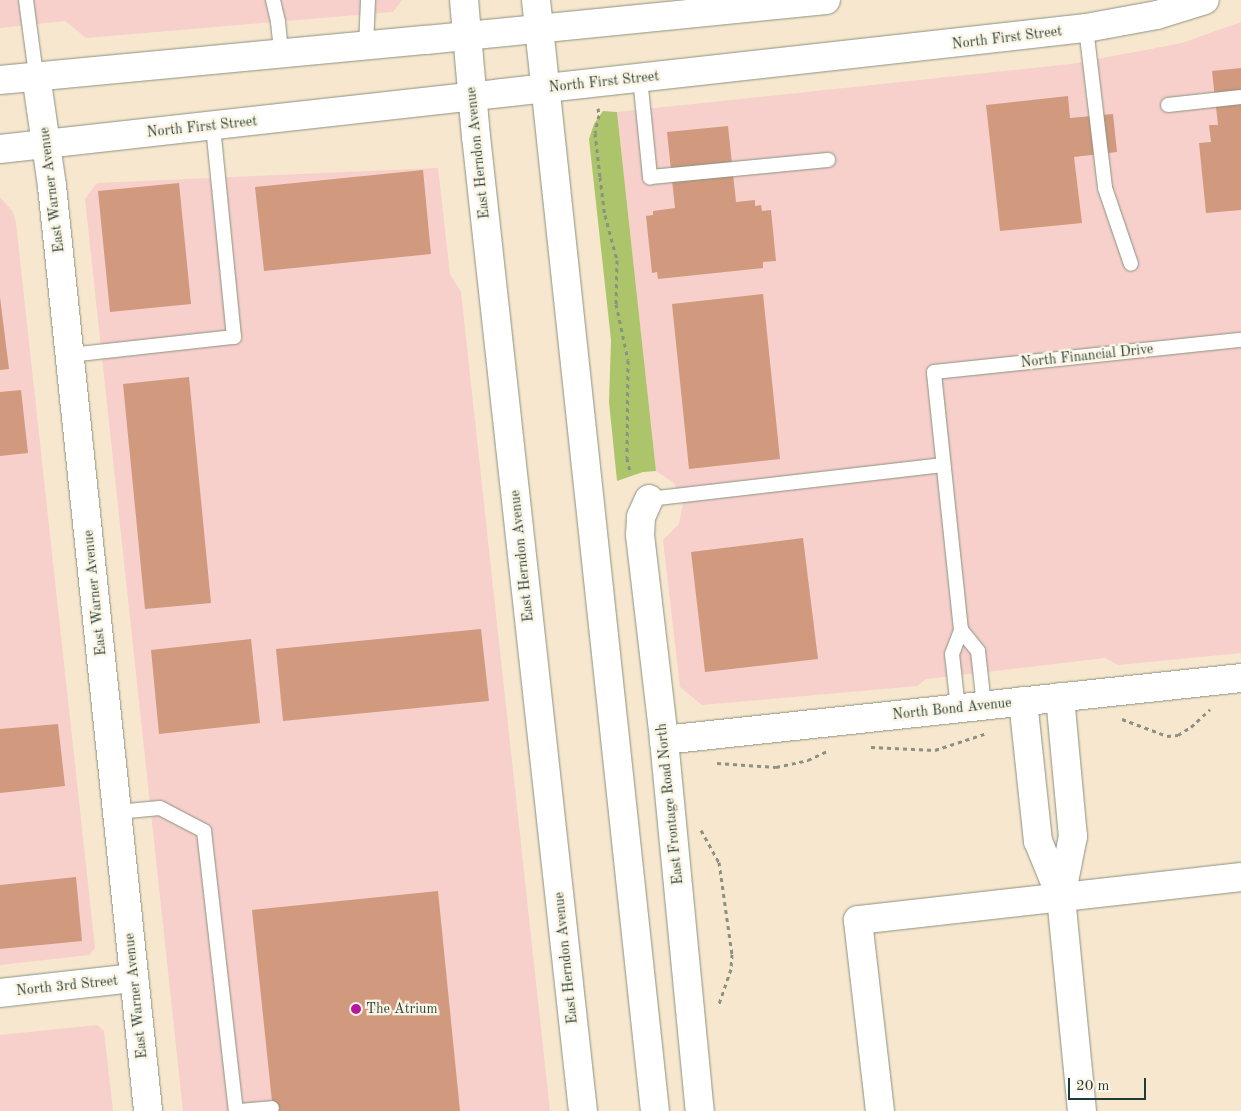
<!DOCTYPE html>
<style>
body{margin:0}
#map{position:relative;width:1241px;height:1111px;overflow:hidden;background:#f7e7ce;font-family:"Old Standard TT",serif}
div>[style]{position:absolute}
.built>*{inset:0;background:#f7d0cb}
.green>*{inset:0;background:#adc56a}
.building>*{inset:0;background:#d1997e}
.path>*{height:3px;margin-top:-1.5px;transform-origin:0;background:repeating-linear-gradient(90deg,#8b9281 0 4px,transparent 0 8px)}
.roads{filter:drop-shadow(0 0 1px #8b9281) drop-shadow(0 0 1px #8b9281)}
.service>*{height:14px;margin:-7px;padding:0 7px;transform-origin:7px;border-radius:7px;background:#fff}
.minor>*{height:28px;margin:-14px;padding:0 14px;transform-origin:14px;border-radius:14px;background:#fff}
.secondary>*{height:28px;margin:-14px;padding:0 14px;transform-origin:14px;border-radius:14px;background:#fff}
.primary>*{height:28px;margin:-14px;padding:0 14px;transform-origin:14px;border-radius:14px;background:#fff}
.dots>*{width:14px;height:14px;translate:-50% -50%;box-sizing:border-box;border:2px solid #fcf5e5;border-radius:50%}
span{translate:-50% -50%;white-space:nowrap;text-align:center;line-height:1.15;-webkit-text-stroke:4.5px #fcf5e5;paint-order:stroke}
.street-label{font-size:14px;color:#1f3d34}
.poi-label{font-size:14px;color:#1f3d34}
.left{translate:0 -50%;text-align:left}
.scale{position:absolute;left:1068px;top:1078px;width:78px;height:22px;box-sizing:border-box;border:2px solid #1f3d34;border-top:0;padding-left:6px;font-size:15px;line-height:18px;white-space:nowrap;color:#1f3d34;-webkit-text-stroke:4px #fcf5e5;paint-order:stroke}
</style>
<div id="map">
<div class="built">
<div style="clip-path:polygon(0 0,402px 0,393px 12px,86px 38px,65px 21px,0 28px)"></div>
<div style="clip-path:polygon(1241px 22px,1241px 653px,1118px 665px,1105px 658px,926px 679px,917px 686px,702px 705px,680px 687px,663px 540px,679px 524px,683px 503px,674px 483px,656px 471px,617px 112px,1071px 64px,1182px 43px)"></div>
<div style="clip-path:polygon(438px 168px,450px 274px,461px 292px,550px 1111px,183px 1111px,85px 199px,97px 183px)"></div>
<div style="clip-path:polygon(0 197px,13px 212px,16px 223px,95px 948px,89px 955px,0 965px)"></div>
<div style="clip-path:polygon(97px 1025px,104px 1031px,113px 1111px,0 1111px,0 1035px)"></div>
</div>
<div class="green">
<div style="clip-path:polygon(603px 111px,617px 112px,656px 471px,643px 472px,617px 481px,609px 402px,611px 340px,589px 139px,594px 124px)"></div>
</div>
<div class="building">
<div style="clip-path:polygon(1241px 68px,1241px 210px,1206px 213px,1199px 143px,1211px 142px,1209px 125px,1218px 125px,1212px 71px)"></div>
<div style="clip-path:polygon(1068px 96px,1070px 118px,1113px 114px,1117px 152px,1074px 157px,1082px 223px,1000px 231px,986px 105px)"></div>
<div style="clip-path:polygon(728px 126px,736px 202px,755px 200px,755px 206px,761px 205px,762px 211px,771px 210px,776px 261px,763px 262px,763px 268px,658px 279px,657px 272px,652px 273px,646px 216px,653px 215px,653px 211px,675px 208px,667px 132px)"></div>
<div style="clip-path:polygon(423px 170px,431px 254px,264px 271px,255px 187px)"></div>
<div style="clip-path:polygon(179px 183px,191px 304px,110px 312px,98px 191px)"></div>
<div style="clip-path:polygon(763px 294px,780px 459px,689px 469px,672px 304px)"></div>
<div style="clip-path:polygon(0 297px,9px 369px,0 370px)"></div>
<div style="clip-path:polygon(189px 377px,211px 603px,145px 609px,123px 384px)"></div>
<div style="clip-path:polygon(21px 390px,28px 453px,0 456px,0 392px)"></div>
<div style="clip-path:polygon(803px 538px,818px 659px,705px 672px,691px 552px)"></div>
<div style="clip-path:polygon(481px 629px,489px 701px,283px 721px,276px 649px)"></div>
<div style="clip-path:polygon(251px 639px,260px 723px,159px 734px,151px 650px)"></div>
<div style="clip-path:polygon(58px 724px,65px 786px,0 793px,0 729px)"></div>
<div style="clip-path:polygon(76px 877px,82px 941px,0 949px,0 885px)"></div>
<div style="clip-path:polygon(438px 891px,460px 1111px,273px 1111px,252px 910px)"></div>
</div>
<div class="path">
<div style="left:598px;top:108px;width:7px;rotate:82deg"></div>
<div style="left:599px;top:115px;width:18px;rotate:103deg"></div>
<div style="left:595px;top:133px;width:44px;rotate:83.5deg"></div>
<div style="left:600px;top:177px;width:38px;rotate:83deg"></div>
<div style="left:605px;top:215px;width:47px;rotate:75.1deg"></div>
<div style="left:617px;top:260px;width:44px;rotate:91.3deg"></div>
<div style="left:616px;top:304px;width:57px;rotate:77.9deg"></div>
<div style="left:628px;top:360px;width:98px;rotate:90.6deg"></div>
<div style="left:627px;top:458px;width:14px;rotate:78deg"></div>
<div style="left:1122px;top:719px;width:48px;rotate:20.7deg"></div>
<div style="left:1167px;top:736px;width:11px;rotate:-5deg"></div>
<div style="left:1178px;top:735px;width:15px;rotate:-32deg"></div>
<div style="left:1191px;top:727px;width:26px;rotate:-43deg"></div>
<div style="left:871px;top:747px;width:64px;rotate:2.7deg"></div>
<div style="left:935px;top:750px;width:52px;rotate:-18.1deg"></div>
<div style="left:717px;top:763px;width:59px;rotate:3.9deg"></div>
<div style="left:776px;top:767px;width:33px;rotate:-12deg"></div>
<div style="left:808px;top:760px;width:21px;rotate:-25deg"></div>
<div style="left:701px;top:830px;width:37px;rotate:61deg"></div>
<div style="left:719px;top:862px;width:93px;rotate:82deg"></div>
<div style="left:732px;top:954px;width:15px;rotate:94deg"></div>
<div style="left:731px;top:969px;width:39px;rotate:109deg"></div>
</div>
<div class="roads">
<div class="service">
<div style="left:26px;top:0;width:76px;rotate:82.4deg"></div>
<div style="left:273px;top:0;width:23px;rotate:77deg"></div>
<div style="left:278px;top:22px;width:31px;rotate:84deg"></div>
<div style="left:1086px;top:28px;width:161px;rotate:83.2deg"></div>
<div style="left:1105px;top:188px;width:80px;rotate:71.1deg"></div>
<div style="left:366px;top:46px;width:46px;rotate:-87.5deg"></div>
<div style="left:640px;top:78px;width:100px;rotate:84.2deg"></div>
<div style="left:650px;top:177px;width:179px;rotate:-5.5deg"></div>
<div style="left:1168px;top:105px;width:73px;rotate:-6.3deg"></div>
<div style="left:70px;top:355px;width:165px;rotate:-6.3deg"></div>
<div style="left:234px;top:337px;width:211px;rotate:-95.7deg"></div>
<div style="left:649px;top:499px;width:296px;rotate:-6.6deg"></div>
<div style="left:961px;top:630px;width:27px;rotate:51deg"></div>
<div style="left:978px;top:651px;width:54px;rotate:83.7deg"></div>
<div style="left:958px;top:709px;width:55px;rotate:-96.2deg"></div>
<div style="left:952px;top:654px;width:26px;rotate:-69deg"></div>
<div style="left:961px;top:630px;width:259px;rotate:-96deg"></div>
<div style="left:934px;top:372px;width:309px;rotate:-6deg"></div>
<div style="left:117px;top:812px;width:43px;rotate:-5.3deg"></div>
<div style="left:160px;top:808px;width:50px;rotate:27.6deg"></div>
<div style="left:204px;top:831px;width:282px;rotate:83.5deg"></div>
<div style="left:239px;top:1111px;width:33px;rotate:-5deg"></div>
</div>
<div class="minor">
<div style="left:36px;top:75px;width:112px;rotate:81.8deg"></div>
<div style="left:52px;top:186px;width:930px;rotate:84.07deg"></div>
<div style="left:649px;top:499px;width:20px;rotate:114deg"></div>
<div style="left:641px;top:517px;width:18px;rotate:93deg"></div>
<div style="left:640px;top:535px;width:206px;rotate:83.3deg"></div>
<div style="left:664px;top:740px;width:373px;rotate:84.5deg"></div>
<div style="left:1060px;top:697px;width:140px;rotate:84.7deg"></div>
<div style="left:1073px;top:836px;width:62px;rotate:101.1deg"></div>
<div style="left:1061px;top:897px;width:215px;rotate:84.4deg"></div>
<div style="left:1023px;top:701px;width:141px;rotate:83.9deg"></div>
<div style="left:1038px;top:841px;width:61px;rotate:67.7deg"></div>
<div style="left:664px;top:740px;width:580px;rotate:-6.13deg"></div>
<div style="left:0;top:993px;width:135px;rotate:-6.4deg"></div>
<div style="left:880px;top:1111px;width:192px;rotate:-96.6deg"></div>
<div style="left:858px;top:920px;width:385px;rotate:-6.4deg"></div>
</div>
<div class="secondary">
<div style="left:0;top:80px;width:428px;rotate:-5.4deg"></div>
<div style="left:426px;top:40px;width:402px;rotate:-5.7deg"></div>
<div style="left:0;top:149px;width:1093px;rotate:-6.36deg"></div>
<div style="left:1086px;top:28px;width:72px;rotate:-10.4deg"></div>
<div style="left:1157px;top:15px;width:50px;rotate:-17.4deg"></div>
</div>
<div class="primary">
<div style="left:464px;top:0;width:137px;rotate:85deg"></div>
<div style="left:476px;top:136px;width:981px;rotate:83.74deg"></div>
<div style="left:536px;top:0;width:1117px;rotate:83.89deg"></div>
</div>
</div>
<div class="dots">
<div style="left:356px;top:1009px;background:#b5179e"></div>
</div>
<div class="street-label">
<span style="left:1007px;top:38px;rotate:-7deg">North First Street</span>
<span style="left:604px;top:82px;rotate:-6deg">North First Street</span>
<span style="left:202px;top:127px;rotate:-6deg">North First Street</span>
<span style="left:478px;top:153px;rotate:-96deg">East Herndon Avenue</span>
<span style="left:52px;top:190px;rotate:-97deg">East Warner Avenue</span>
<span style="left:1087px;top:356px;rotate:-6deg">North Financial Drive</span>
<span style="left:522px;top:556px;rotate:-96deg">East Herndon Avenue</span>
<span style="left:95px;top:593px;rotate:-96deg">East Warner Avenue</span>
<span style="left:952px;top:709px;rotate:-6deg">North Bond Avenue</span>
<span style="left:670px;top:804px;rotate:-96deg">East Frontage Road North</span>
<span style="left:566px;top:958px;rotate:-96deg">East Herndon Avenue</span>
<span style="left:67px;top:986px;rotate:-6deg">North 3rd Street</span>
<span style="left:136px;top:996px;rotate:-96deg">East Warner Avenue</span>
</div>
<div class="poi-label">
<span class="left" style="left:366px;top:1009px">The Atrium</span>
</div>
<div class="scale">20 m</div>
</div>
